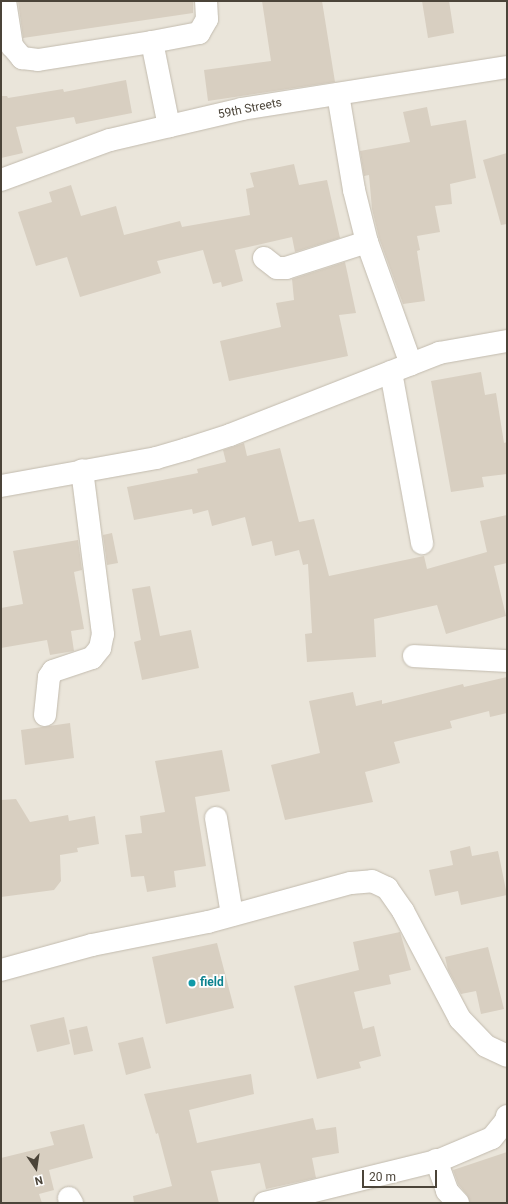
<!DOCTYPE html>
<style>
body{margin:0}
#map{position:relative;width:508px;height:1204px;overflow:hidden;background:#f6f3ec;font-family:Roboto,sans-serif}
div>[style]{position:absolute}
.residential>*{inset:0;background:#eae5da}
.building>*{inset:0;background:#d8cfc1}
.roads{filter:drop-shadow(0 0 1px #c2bbae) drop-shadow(0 0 1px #c2bbae)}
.minor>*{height:22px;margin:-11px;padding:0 11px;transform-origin:11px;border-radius:11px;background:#fff}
.dots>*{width:11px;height:11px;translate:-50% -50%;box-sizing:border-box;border:2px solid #fff;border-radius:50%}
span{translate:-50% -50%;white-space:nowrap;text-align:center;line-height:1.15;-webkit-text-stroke:3.5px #fff;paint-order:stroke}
.street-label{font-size:12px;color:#4b4439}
.culture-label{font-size:12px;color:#0d838f;font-weight:700}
.left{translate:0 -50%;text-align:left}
.frame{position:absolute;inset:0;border:2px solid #4b4439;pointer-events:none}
.north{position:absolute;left:16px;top:1148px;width:40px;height:40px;-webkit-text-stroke:3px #fff;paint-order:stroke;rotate:167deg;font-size:11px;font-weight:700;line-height:16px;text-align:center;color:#4b4439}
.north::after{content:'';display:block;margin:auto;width:14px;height:18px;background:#4b4439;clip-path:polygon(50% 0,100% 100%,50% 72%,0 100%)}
.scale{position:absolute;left:362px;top:1170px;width:75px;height:18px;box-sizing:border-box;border:2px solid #4b4439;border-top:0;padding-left:5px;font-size:12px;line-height:14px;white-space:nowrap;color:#4b4439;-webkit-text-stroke:3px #fff;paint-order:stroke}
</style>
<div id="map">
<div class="residential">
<div style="clip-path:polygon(1px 1px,507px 1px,507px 1203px,1px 1203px)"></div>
</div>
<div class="building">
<div style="clip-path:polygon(18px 1px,193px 1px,193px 13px,23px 38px)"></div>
<div style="clip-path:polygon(262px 1px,322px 1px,335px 82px,208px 101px,204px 70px,271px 61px)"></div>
<div style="clip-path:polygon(422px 1px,449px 1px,454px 33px,428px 38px)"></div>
<div style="clip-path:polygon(126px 80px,132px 113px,76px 124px,74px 117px,16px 127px,23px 153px,1px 158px,1px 96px,7px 96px,8px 98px,63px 89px,64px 92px)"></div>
<div style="clip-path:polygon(427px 107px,431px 126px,466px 120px,476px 178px,450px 184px,452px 204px,435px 206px,440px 232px,417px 236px,420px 250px,417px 251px,425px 301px,403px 304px,379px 238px,372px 209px,369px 175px,364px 176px,360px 151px,410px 142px,403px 112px)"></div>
<div style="clip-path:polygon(507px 153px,507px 224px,501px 225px,483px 160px)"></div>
<div style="clip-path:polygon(294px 164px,299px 185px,327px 180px,340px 238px,295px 252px,292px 237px,235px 250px,243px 281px,222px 287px,221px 282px,213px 284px,203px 250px,157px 261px,161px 273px,80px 297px,67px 257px,36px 266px,18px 212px,52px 202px,49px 192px,71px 185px,81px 216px,116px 206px,124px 235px,180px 221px,182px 227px,250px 215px,246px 189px,254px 187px,250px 173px)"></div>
<div style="clip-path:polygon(345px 262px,356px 313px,339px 315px,348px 356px,229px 381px,220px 341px,281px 327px,276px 303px,294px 300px,292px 279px)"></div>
<div style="clip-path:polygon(481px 372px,485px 395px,496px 393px,504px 443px,507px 442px,507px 474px,482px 477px,484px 487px,451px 492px,431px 381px)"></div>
<div style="clip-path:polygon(244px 443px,247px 456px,280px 448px,299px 522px,314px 519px,329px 576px,424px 556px,427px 569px,487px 552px,480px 521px,507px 515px,507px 563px,494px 566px,506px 616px,446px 634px,437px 605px,374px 619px,376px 657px,307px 662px,305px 634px,312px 633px,308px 564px,303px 565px,299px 550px,275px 556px,272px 541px,252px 546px,245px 517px,212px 526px,208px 510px,193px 514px,192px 509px,134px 520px,127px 487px,198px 473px,197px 469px,226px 462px,223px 450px)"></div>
<div style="clip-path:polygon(112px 533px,118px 563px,107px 565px,103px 535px)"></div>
<div style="clip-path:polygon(78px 540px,82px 570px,74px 572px,84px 629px,71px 631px,74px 651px,50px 655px,47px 640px,1px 648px,1px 608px,23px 604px,13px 551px)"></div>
<div style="clip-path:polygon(150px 586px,160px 636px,191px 630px,199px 668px,142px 680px,134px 642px,141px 640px,132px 589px)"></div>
<div style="clip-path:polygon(507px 677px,507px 713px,490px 717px,489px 711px,450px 721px,452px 728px,394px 742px,400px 763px,365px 772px,373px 802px,285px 820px,271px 765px,320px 753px,309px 701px,353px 692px,356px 706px,382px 700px,382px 704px,463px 684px,464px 687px)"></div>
<div style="clip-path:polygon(70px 723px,74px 758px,25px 765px,21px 730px)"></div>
<div style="clip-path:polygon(222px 750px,230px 791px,195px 797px,206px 866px,174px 871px,176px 887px,147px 892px,144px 876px,131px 877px,125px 835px,142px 833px,140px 816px,165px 812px,155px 761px)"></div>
<div style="clip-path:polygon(16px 799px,30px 822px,68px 815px,69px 821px,95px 816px,99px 844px,77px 848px,78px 852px,60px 855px,61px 881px,54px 890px,1px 897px,1px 800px)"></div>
<div style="clip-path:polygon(470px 846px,472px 856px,498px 851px,507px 895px,461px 905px,458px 891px,435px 896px,429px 870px,453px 865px,450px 851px)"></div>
<div style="clip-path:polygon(400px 932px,411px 970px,389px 975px,391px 984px,354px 992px,363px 1029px,374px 1026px,381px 1056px,359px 1062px,361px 1068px,317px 1079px,294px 986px,359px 970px,353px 942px)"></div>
<div style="clip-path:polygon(217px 943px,234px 1008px,166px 1024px,152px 957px)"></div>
<div style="clip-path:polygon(488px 947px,504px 1009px,481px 1014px,476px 991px,461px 994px,448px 970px,445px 957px)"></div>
<div style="clip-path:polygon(64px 1017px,70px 1044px,37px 1052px,30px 1025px)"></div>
<div style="clip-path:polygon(87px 1026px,93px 1051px,74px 1055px,69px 1030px)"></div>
<div style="clip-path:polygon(143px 1037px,151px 1068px,126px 1075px,118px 1043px)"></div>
<div style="clip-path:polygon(251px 1074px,254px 1094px,189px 1110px,197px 1143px,313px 1118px,316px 1130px,336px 1127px,339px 1153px,312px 1158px,316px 1178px,266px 1189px,260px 1163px,211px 1171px,219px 1203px,134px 1203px,133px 1196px,172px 1186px,158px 1133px,156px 1134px,144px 1094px)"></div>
<div style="clip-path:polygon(84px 1124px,93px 1158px,49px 1170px,54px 1190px,39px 1194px,42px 1203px,1px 1203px,1px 1158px,54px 1145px,50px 1132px)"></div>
<div style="clip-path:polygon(507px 1152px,507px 1203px,470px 1203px,467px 1195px,458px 1184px,453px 1170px)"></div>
</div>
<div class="roads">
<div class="minor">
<div style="left:5px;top:1px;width:46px;rotate:81.2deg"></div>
<div style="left:12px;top:46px;width:16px;rotate:50deg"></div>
<div style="left:22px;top:58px;width:16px;rotate:7deg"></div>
<div style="left:38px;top:60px;width:115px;rotate:-9deg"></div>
<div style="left:152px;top:42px;width:86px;rotate:78.6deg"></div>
<div style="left:152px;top:42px;width:48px;rotate:-10.8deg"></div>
<div style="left:199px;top:33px;width:16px;rotate:-60deg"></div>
<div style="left:207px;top:19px;width:18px;rotate:-93deg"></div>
<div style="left:338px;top:94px;width:97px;rotate:80.5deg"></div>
<div style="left:354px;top:190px;width:54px;rotate:76deg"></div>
<div style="left:367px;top:242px;width:130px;rotate:70.2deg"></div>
<div style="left:1px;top:180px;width:116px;rotate:-20.2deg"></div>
<div style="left:110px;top:140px;width:136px;rotate:-13.2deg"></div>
<div style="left:242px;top:109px;width:268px;rotate:-9deg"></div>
<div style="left:264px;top:258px;width:16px;rotate:38deg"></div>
<div style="left:277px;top:268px;width:9px"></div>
<div style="left:286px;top:268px;width:85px;rotate:-17.8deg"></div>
<div style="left:391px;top:372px;width:174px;rotate:79.7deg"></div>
<div style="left:1px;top:486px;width:158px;rotate:-10.2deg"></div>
<div style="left:156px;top:458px;width:32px;rotate:-16deg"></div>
<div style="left:187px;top:449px;width:45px;rotate:-18deg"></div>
<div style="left:230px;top:435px;width:225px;rotate:-21.4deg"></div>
<div style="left:439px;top:353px;width:69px;rotate:-10deg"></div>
<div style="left:414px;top:656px;width:93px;rotate:3.1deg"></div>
<div style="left:45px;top:715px;width:38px;rotate:-84deg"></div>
<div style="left:49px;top:677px;width:7px;rotate:-56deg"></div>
<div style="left:53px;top:671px;width:41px;rotate:-18.4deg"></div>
<div style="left:92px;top:658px;width:13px;rotate:-51deg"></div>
<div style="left:100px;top:648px;width:14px;rotate:-78deg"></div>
<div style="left:103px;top:634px;width:165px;rotate:-97.3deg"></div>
<div style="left:216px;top:818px;width:98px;rotate:80.6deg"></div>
<div style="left:1px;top:970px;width:94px;rotate:-15.4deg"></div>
<div style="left:92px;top:945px;width:118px;rotate:-11.2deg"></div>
<div style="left:208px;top:922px;width:148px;rotate:-15.3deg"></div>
<div style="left:351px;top:883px;width:21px;rotate:-5deg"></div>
<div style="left:372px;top:881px;width:17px;rotate:25deg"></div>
<div style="left:387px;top:888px;width:28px;rotate:55deg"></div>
<div style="left:403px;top:911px;width:122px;rotate:62.2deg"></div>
<div style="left:460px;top:1019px;width:37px;rotate:46deg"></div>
<div style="left:486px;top:1046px;width:23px;rotate:25deg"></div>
<div style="left:436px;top:1160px;width:33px;rotate:70deg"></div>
<div style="left:447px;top:1191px;width:16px;rotate:47deg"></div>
<div style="left:69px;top:1198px;width:6px;rotate:59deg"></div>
<div style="left:265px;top:1203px;width:180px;rotate:-13.8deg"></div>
<div style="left:440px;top:1160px;width:56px;rotate:-22.9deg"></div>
<div style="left:492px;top:1138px;width:22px;rotate:-51deg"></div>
<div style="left:506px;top:1121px;width:5px;rotate:-79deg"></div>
</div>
</div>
<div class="dots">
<div style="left:192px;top:983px;background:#0f9aa8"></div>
</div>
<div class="street-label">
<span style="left:250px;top:109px;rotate:-11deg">59th Streets</span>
</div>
<div class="culture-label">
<span class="left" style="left:200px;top:983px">field</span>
</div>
<div class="frame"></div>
<div class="north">N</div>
<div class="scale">20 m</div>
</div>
